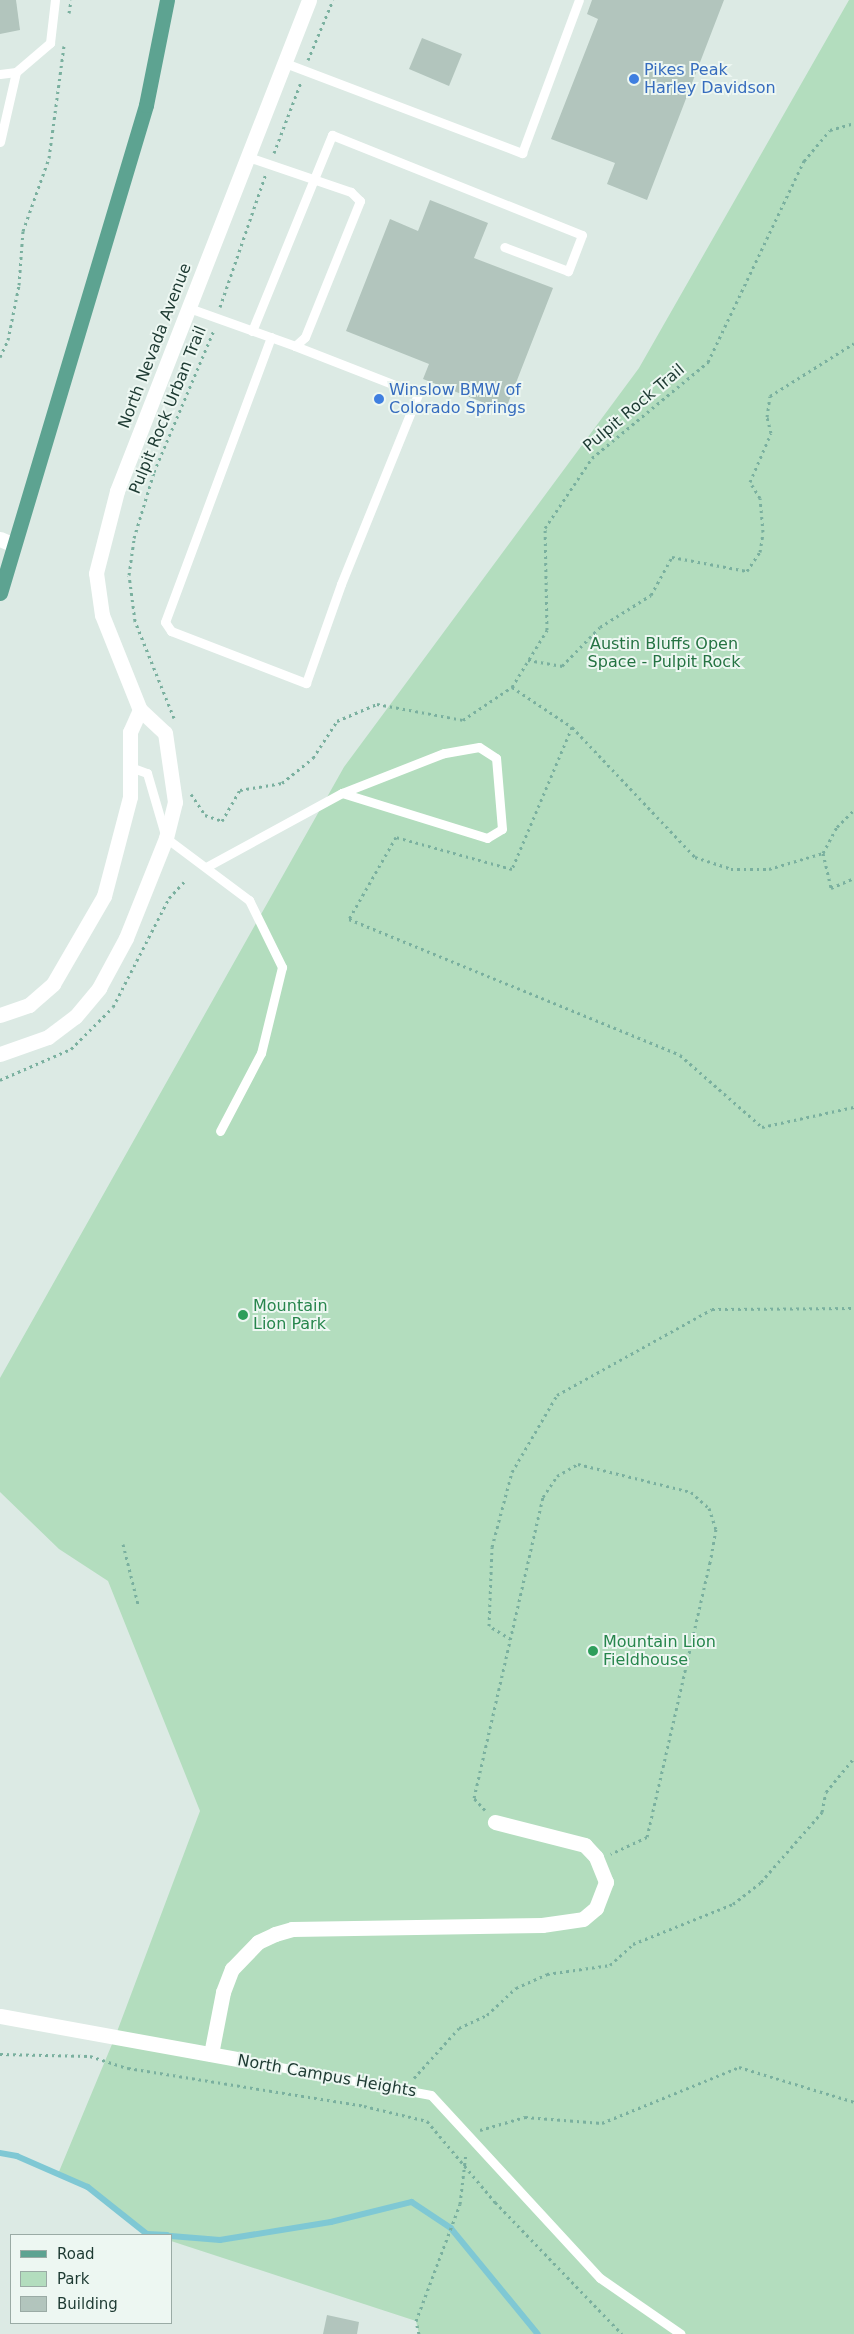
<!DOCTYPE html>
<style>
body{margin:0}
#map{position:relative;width:854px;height:2334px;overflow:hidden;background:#dceae4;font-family:"DejaVu Sans",sans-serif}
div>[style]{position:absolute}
.green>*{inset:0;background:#b3ddbe}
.stream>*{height:5.5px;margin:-2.75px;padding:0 2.75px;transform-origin:2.75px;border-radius:2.75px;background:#7fc8d4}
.building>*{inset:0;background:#b2c5bd}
.path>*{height:3px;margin-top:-1.5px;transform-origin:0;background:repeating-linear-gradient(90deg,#7ab09f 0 2.5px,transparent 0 6.5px)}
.service>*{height:9px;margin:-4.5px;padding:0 4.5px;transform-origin:4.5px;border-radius:4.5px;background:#fff}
.minor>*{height:15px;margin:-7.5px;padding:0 7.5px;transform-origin:7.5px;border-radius:7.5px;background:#fff}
.secondary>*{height:15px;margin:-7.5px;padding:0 7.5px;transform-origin:7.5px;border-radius:7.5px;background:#fff}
.primary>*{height:15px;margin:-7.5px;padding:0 7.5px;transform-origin:7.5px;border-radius:7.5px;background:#5da391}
.dots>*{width:14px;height:14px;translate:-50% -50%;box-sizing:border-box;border:2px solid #edf7f2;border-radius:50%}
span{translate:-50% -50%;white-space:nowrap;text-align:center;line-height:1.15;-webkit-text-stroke:4px #edf7f2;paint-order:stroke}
.shop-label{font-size:16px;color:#366cbe}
.left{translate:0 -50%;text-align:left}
.street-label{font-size:16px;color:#1d3a32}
.park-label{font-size:16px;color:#257343}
.leisure-label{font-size:16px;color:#27864d}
.legend{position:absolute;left:10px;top:2234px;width:162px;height:90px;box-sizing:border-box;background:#edf7f2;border:1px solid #9aaba5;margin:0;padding:6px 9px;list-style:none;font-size:15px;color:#1d3a32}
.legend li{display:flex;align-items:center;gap:10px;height:25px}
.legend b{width:25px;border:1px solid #9aaba5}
</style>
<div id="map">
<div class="green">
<div style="clip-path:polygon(849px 0,854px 0,854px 2334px,419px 2334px,416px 2321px,171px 2241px,171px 2235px,147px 2234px,88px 2187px,58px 2174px,115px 2037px,200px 1811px,108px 1581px,59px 1549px,0 1492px,0 1378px,344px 767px,639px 368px)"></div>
</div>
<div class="stream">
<div style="left:0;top:2153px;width:17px;rotate:10deg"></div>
<div style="left:17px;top:2156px;width:77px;rotate:23.6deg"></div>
<div style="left:88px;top:2187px;width:75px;rotate:38.5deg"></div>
<div style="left:147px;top:2234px;width:20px;rotate:3deg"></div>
<div style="left:171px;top:2236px;width:49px;rotate:4.7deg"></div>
<div style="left:220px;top:2240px;width:112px;rotate:-9.2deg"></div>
<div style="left:331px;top:2222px;width:83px;rotate:-13.9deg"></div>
<div style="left:412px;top:2202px;width:47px;rotate:33.7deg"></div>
<div style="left:451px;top:2228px;width:137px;rotate:50.6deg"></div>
</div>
<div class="building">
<div style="clip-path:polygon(0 0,16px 0,20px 30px,0 34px)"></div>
<div style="clip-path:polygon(592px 0,724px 0,647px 200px,607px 184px,615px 163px,551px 139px,598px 19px,587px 14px)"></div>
<div style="clip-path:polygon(422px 38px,462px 54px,449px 86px,409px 69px)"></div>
<div style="clip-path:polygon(430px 200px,488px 223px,474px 258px,553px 288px,505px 411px,423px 379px,429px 364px,346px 331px,390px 219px,418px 231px)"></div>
<div style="clip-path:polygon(327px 2315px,359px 2322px,357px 2334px,323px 2334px)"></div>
</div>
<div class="path">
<div style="left:69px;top:13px;width:13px;rotate:-81deg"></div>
<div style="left:308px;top:60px;width:65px;rotate:-67.4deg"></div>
<div style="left:274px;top:153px;width:76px;rotate:-69.2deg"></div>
<div style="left:220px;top:307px;width:139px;rotate:-71deg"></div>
<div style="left:0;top:357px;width:19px;rotate:-65deg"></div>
<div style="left:8px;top:340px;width:56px;rotate:-78.7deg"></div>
<div style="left:19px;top:285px;width:54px;rotate:-85.8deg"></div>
<div style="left:23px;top:231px;width:77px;rotate:-70.4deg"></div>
<div style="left:49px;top:158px;width:113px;rotate:-82.4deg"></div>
<div style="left:528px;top:660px;width:35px;rotate:10deg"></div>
<div style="left:562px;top:666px;width:54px;rotate:-45.7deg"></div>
<div style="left:600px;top:627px;width:60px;rotate:-32.1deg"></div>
<div style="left:651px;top:595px;width:43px;rotate:-61.1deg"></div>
<div style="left:672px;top:557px;width:76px;rotate:10.6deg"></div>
<div style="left:747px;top:571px;width:23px;rotate:-56deg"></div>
<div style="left:760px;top:552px;width:20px;rotate:-81deg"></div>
<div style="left:763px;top:532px;width:34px;rotate:-95deg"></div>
<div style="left:760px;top:498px;width:19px;rotate:-122deg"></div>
<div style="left:750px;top:482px;width:53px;rotate:-66.8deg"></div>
<div style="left:771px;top:433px;width:16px;rotate:-104deg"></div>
<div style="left:767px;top:417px;width:21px;rotate:-82deg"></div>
<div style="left:770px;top:396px;width:99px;rotate:-32.2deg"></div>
<div style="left:512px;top:687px;width:72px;rotate:33.7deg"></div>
<div style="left:572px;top:727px;width:179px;rotate:46.6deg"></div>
<div style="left:695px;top:857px;width:38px;rotate:18deg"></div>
<div style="left:731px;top:869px;width:38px"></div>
<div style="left:769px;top:869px;width:56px;rotate:-16.5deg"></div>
<div style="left:823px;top:853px;width:30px;rotate:-62deg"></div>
<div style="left:837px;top:827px;width:24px;rotate:-45deg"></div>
<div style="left:174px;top:718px;width:105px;rotate:-111.9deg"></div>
<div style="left:135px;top:621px;width:46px;rotate:-97.4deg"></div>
<div style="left:129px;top:575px;width:37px;rotate:-82deg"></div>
<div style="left:134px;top:538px;width:69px;rotate:-73.1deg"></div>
<div style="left:154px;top:472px;width:154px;rotate:-67.1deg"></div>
<div style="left:572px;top:727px;width:154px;rotate:112.9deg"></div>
<div style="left:512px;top:869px;width:120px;rotate:-164.6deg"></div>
<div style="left:396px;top:837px;width:95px;rotate:119.8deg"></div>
<div style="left:349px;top:919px;width:358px;rotate:22.3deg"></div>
<div style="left:680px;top:1055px;width:109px;rotate:41.3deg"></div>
<div style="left:762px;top:1127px;width:94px;rotate:-12.3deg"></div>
<div style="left:191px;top:794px;width:25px;rotate:56deg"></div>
<div style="left:205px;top:815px;width:18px;rotate:19deg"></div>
<div style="left:222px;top:821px;width:36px;rotate:-60deg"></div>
<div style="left:240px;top:790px;width:43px;rotate:-9.5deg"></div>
<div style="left:282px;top:783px;width:40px;rotate:-39deg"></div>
<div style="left:313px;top:758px;width:44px;rotate:-57deg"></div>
<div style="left:337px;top:721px;width:43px;rotate:-23deg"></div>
<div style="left:377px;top:704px;width:87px;rotate:10.5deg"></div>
<div style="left:463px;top:720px;width:59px;rotate:-34deg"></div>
<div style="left:512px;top:687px;width:67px;rotate:-58.4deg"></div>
<div style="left:547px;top:630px;width:102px;rotate:-91.1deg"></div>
<div style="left:545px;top:528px;width:84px;rotate:-56.1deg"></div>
<div style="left:592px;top:458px;width:151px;rotate:-39.6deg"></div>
<div style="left:708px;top:362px;width:223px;rotate:-64.5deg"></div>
<div style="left:804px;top:161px;width:40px;rotate:-50deg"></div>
<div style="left:830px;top:130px;width:25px;rotate:-16deg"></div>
<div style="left:823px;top:853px;width:36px;rotate:77deg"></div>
<div style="left:831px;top:888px;width:25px;rotate:-23deg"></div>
<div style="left:0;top:1080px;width:77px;rotate:-23.6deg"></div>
<div style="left:71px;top:1049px;width:59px;rotate:-45deg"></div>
<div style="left:113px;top:1007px;width:123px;rotate:-62.8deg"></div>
<div style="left:169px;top:898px;width:25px;rotate:-47deg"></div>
<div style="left:123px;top:1544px;width:62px;rotate:76deg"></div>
<div style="left:511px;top:1639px;width:26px;rotate:-149deg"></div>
<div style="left:489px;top:1626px;width:79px;rotate:-87.8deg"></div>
<div style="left:492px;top:1547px;width:78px;rotate:-75.1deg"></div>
<div style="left:512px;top:1472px;width:89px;rotate:-59.7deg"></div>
<div style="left:557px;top:1395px;width:177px;rotate:-29deg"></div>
<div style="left:712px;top:1309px;width:142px;rotate:-0.4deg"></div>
<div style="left:485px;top:1810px;width:16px;rotate:-133deg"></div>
<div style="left:474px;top:1798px;width:309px;rotate:-77.1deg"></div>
<div style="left:543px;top:1497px;width:25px;rotate:-56deg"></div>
<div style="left:557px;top:1476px;width:24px;rotate:-30deg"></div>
<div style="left:578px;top:1464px;width:116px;rotate:13.9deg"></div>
<div style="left:691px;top:1492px;width:24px;rotate:42deg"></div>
<div style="left:709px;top:1508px;width:22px;rotate:72deg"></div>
<div style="left:716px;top:1529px;width:34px;rotate:100deg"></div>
<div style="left:710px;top:1562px;width:282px;rotate:102.9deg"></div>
<div style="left:647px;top:1837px;width:40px;rotate:155deg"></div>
<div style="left:0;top:2054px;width:90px;rotate:1.3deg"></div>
<div style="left:90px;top:2056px;width:40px;rotate:18deg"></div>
<div style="left:128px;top:2068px;width:239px;rotate:9.1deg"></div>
<div style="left:364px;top:2106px;width:65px;rotate:13.4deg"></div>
<div style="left:427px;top:2121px;width:106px;rotate:50deg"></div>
<div style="left:495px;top:2202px;width:183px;rotate:46.1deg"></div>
<div style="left:414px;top:2078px;width:67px;rotate:-48deg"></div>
<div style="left:459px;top:2028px;width:31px;rotate:-25deg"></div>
<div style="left:487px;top:2015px;width:40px;rotate:-43deg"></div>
<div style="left:516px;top:1988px;width:34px;rotate:-24deg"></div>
<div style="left:547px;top:1974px;width:64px;rotate:-8.1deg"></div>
<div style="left:610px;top:1965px;width:31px;rotate:-42deg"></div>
<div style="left:633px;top:1944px;width:108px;rotate:-21.8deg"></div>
<div style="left:733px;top:1904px;width:36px;rotate:-38deg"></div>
<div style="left:761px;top:1882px;width:93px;rotate:-48.9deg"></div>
<div style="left:822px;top:1812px;width:20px;rotate:-79deg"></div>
<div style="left:826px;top:1792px;width:44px;rotate:-50.5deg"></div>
<div style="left:480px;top:2130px;width:47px;rotate:-16.1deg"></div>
<div style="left:525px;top:2117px;width:77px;rotate:4.5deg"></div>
<div style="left:602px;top:2123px;width:148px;rotate:-22.2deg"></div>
<div style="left:739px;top:2067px;width:120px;rotate:16.9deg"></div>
<div style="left:419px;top:2334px;width:13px;rotate:-103deg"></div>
<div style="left:416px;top:2321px;width:125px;rotate:-69.4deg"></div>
<div style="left:460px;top:2204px;width:51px;rotate:-83.3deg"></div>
</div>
<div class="service">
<div style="left:285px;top:63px;width:254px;rotate:20.8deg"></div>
<div style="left:522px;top:153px;width:163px;rotate:-69.6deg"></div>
<div style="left:0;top:74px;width:16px;rotate:-7deg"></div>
<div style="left:0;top:142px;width:72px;rotate:-77.1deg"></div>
<div style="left:16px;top:72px;width:45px;rotate:-40.5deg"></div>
<div style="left:50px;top:43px;width:43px;rotate:-83.4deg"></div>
<div style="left:189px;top:308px;width:113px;rotate:19.7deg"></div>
<div style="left:295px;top:346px;width:13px;rotate:-42deg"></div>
<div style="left:305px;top:337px;width:147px;rotate:-68deg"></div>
<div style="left:360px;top:201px;width:13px;rotate:-135deg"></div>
<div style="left:351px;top:192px;width:109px;rotate:-161.2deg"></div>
<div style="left:252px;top:331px;width:212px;rotate:-67.8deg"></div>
<div style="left:332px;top:135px;width:269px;rotate:21.8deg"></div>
<div style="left:582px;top:235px;width:39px;rotate:111deg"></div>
<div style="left:568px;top:271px;width:68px;rotate:-159.4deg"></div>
<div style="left:271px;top:337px;width:304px;rotate:110.4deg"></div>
<div style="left:165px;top:622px;width:11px;rotate:56deg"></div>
<div style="left:171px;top:631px;width:145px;rotate:21.1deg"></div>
<div style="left:306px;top:683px;width:105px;rotate:-70.5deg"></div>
<div style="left:341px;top:584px;width:205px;rotate:-67.9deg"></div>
<div style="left:418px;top:394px;width:132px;rotate:-158.7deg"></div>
<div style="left:133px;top:768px;width:15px;rotate:20deg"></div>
<div style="left:147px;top:773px;width:68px;rotate:73.7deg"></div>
<div style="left:166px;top:838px;width:104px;rotate:36.8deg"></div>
<div style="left:249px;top:900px;width:75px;rotate:63.8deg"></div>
<div style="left:282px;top:967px;width:89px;rotate:103.7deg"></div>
<div style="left:261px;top:1053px;width:88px;rotate:117.7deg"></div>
<div style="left:208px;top:866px;width:153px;rotate:-28.6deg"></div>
<div style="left:342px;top:793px;width:152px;rotate:17.2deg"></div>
<div style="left:487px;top:838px;width:17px;rotate:-31deg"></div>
<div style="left:502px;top:829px;width:71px;rotate:-94.8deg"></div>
<div style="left:496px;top:758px;width:20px;rotate:-147deg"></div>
<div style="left:479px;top:747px;width:36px;rotate:170deg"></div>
<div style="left:444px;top:753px;width:110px;rotate:158.6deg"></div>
<div style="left:242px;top:2060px;width:192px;rotate:10.5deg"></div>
<div style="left:431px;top:2095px;width:249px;rotate:47.3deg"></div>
<div style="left:600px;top:2278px;width:98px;rotate:34.7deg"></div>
</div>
<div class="minor">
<div style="left:0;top:539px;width:15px;rotate:23deg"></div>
<div style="left:0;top:2016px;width:246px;rotate:10.3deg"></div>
<div style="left:211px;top:2054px;width:63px;rotate:-79deg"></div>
<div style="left:223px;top:1992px;width:25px;rotate:-69deg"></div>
<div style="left:232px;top:1969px;width:37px;rotate:-46deg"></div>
<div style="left:258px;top:1942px;width:19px;rotate:-25deg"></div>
<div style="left:275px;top:1934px;width:18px;rotate:-16deg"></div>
<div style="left:292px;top:1929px;width:250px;rotate:-0.9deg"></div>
<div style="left:542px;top:1925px;width:41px;rotate:-8.3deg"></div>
<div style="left:583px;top:1919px;width:17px;rotate:-40deg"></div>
<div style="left:596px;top:1908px;width:28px;rotate:-69deg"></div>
<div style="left:606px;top:1882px;width:27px;rotate:-112deg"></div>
<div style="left:596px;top:1857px;width:16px;rotate:-133deg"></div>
<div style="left:585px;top:1845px;width:93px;rotate:-165.7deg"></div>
</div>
<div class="secondary">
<div style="left:0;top:1015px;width:31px;rotate:-19deg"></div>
<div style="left:29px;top:1005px;width:32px;rotate:-41deg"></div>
<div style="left:53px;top:984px;width:102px;rotate:-59.9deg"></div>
<div style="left:104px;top:896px;width:102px;rotate:-75.3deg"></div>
<div style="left:130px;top:797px;width:65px;rotate:-90deg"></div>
<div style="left:130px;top:732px;width:24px;rotate:-66deg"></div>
<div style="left:0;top:1054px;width:51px;rotate:-19.5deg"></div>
<div style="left:48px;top:1037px;width:34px;rotate:-37deg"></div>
<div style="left:75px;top:1017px;width:38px;rotate:-50deg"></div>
<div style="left:99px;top:988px;width:57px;rotate:-61.6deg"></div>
<div style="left:126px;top:938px;width:108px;rotate:-68.2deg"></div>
<div style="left:166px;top:838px;width:37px;rotate:-76deg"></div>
<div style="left:175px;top:802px;width:70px;rotate:-98.2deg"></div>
<div style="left:165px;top:733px;width:34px;rotate:-137deg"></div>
<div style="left:140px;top:710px;width:102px;rotate:-111.8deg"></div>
<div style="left:102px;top:615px;width:42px;rotate:-98.1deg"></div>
<div style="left:96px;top:573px;width:85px;rotate:-75.6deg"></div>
<div style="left:117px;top:491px;width:527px;rotate:-68.64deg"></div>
</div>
<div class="primary">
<div style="left:0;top:593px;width:509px;rotate:-73.34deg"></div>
<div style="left:146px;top:105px;width:107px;rotate:-78.7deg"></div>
</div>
<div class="dots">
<div style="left:634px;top:79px;background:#3f7fe0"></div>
<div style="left:379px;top:399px;background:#3f7fe0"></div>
<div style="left:243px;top:1315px;background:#2e9e5b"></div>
<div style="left:593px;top:1651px;background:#2e9e5b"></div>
</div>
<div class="shop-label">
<span class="left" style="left:644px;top:79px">Pikes Peak<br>Harley Davidson</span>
<span class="left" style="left:389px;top:399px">Winslow BMW of<br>Colorado Springs</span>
</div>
<div class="street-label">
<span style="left:155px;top:346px;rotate:-69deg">North Nevada Avenue</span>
<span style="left:634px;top:408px;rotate:-40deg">Pulpit Rock Trail</span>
<span style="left:168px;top:410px;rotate:-68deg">Pulpit Rock Urban Trail</span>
<span style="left:327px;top:2076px;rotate:10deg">North Campus Heights</span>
</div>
<div class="park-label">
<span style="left:664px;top:653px">Austin Bluffs Open<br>Space - Pulpit Rock</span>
</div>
<div class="leisure-label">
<span class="left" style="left:253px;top:1315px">Mountain<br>Lion Park</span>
<span class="left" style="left:603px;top:1651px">Mountain Lion<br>Fieldhouse</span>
</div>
<ul class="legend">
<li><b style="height:6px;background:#5da391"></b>Road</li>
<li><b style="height:14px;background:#b3ddbe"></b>Park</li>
<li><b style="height:14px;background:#b2c5bd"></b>Building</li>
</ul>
</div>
